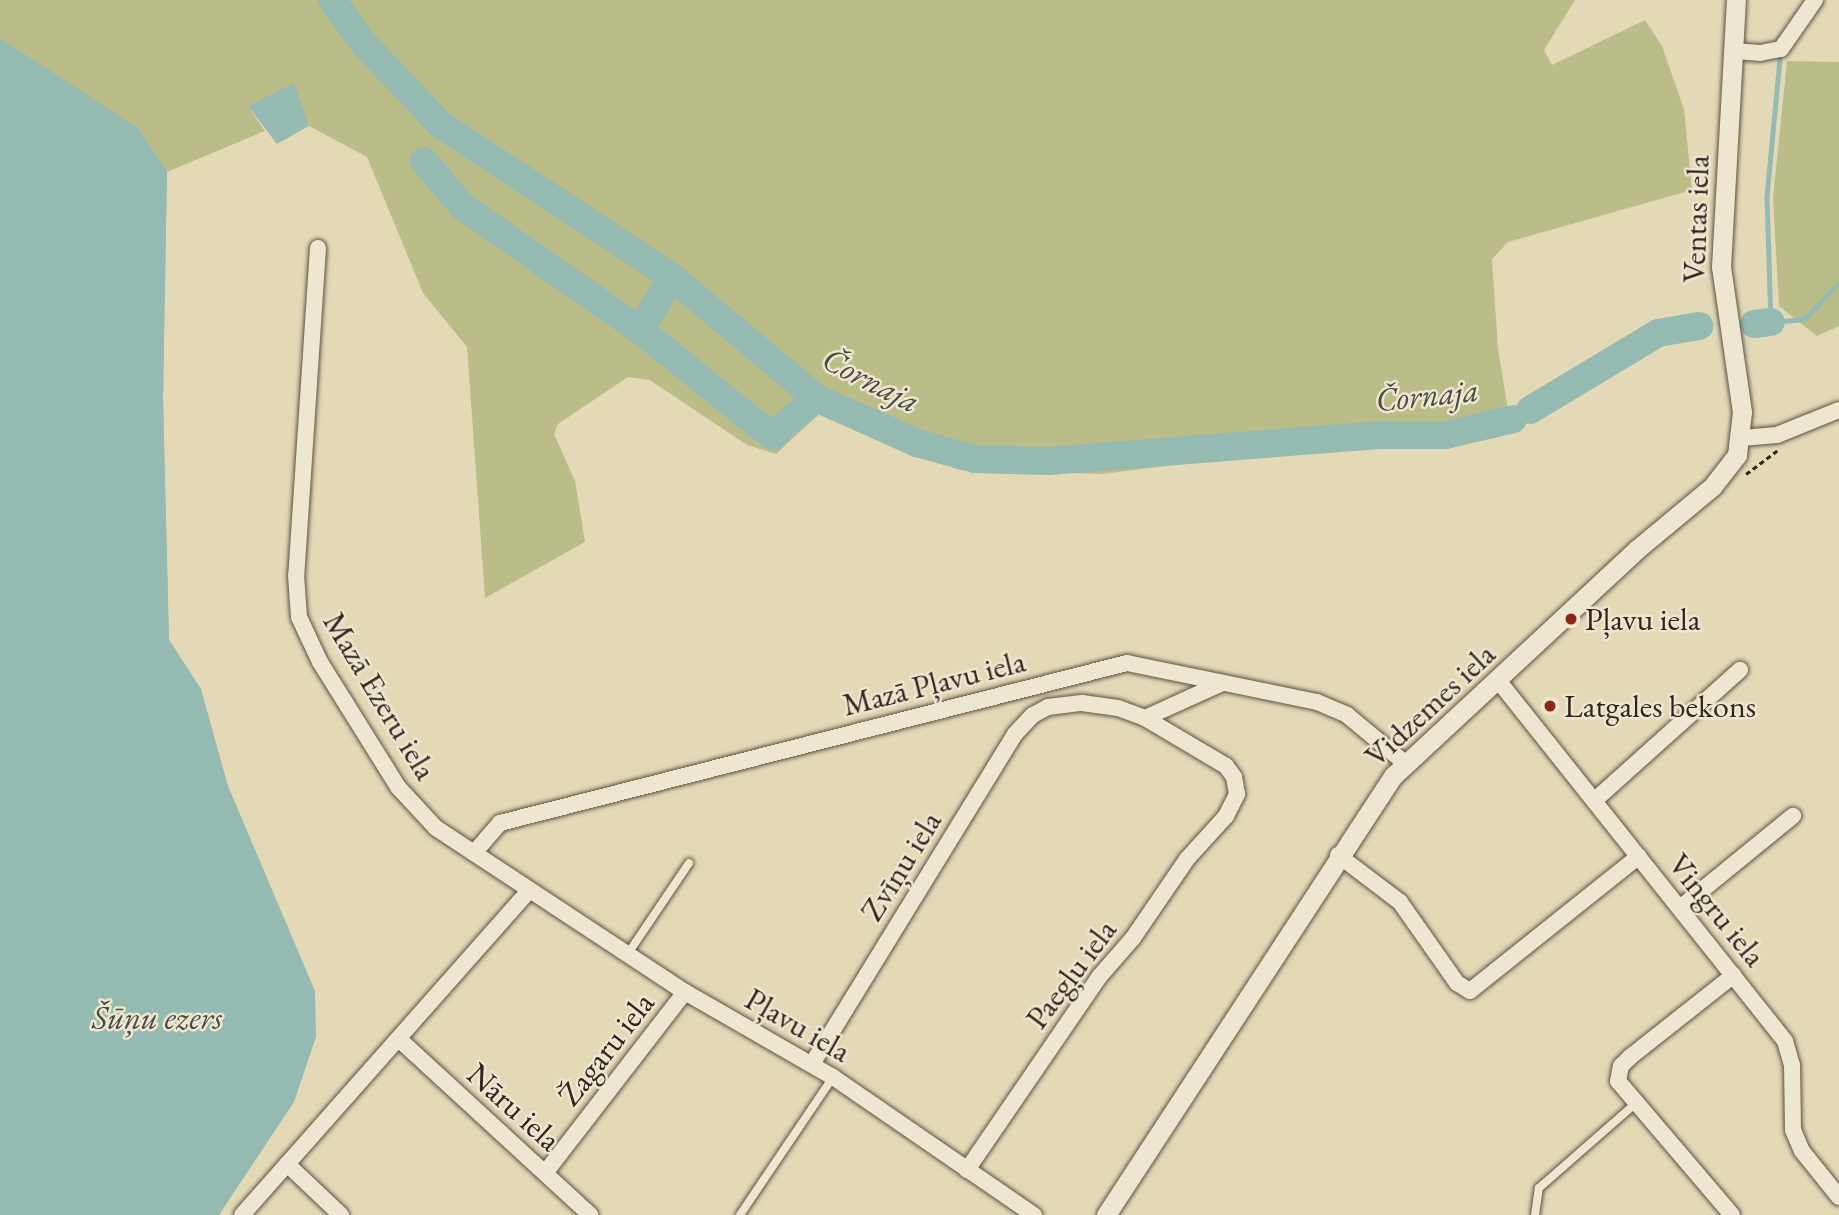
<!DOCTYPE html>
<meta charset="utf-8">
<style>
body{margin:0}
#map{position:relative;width:1839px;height:1215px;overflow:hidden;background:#e3d9b6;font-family:"EB Garamond",serif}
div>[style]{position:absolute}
.green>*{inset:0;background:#bbbd89}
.water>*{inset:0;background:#95bab1}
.stream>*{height:4.5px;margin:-2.25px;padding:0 2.25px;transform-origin:2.25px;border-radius:2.25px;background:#95bab1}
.river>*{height:28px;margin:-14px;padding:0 14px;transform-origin:14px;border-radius:14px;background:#95bab1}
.path>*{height:2.5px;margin-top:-1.25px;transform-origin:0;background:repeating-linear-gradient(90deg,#2f251b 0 5px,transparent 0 8.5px)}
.roads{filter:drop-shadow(0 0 2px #5c5242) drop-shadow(0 0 2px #5c5242)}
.service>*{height:8px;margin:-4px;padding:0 4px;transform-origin:4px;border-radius:4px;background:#ede6d0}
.minor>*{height:16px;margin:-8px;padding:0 8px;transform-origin:8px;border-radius:8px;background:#ede6d0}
.tertiary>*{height:19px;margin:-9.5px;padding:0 9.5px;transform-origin:9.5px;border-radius:9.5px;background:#ede6d0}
.dots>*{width:19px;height:19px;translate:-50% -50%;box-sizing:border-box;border:4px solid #ede6d0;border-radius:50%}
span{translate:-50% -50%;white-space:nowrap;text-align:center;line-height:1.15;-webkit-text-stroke:5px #ede6d0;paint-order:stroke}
.street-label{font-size:32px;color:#2f251b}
.poi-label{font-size:32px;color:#2f251b}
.left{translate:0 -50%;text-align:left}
.water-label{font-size:33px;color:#484a40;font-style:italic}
</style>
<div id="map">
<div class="green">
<div style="clip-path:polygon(0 0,1575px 0,1544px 50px,1552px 65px,1645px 20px,1662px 46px,1684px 109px,1692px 190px,1508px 242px,1492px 259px,1498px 348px,1511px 428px,1452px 446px,1273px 453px,1102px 474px,959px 470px,819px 414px,776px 454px,747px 445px,650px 380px,628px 377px,558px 424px,554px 434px,575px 481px,585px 542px,485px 598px,467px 347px,423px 293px,367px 157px,309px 126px,294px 84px,248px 106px,265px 131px,167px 172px,163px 399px,169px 640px,193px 677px,141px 675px,0 62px)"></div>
<div style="clip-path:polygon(1787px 61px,1839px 62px,1839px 326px,1817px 336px,1779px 306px,1773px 198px)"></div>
</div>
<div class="water">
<div style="clip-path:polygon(0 38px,138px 128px,167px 171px,163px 399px,169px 640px,201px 689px,228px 786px,315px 991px,316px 1037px,294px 1102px,219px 1215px,0 1215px)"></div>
<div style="clip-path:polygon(294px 83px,309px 126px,277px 144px,248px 106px)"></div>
</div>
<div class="stream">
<div style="left:1780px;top:59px;width:139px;rotate:95.4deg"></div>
<div style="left:1767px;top:197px;width:125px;rotate:88.2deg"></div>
<div style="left:1771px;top:322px;width:33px;rotate:-5deg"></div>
<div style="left:1804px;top:319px;width:50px;rotate:-45.8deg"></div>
</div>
<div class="river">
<div style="left:332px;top:0;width:56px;rotate:53.7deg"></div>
<div style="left:365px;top:45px;width:110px;rotate:46.5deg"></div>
<div style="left:441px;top:125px;width:277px;rotate:33.3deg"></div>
<div style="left:672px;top:277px;width:188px;rotate:40deg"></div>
<div style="left:816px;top:398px;width:111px;rotate:24deg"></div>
<div style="left:917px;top:443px;width:60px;rotate:15.4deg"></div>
<div style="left:975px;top:459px;width:73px;rotate:1.6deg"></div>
<div style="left:1048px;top:461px;width:335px;rotate:-4.5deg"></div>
<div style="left:1382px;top:435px;width:64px"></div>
<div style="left:1446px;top:435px;width:69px;rotate:-13.4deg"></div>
<div style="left:424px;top:161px;width:59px;rotate:49.8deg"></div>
<div style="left:462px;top:206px;width:217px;rotate:34.9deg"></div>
<div style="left:640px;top:330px;width:169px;rotate:38.8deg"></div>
<div style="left:772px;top:436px;width:58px;rotate:-40.8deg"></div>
<div style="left:1754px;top:324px;width:17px;rotate:-7deg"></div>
<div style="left:640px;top:330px;width:62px;rotate:-58.9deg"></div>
<div style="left:1530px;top:410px;width:149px;rotate:-31deg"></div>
<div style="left:1658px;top:333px;width:42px;rotate:-9.7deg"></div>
</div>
<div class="path">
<div style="left:1746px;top:474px;width:39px;rotate:-37deg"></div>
<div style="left:1416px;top:729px;width:32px;rotate:-44deg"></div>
</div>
<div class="roads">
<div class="service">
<div style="left:627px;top:955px;width:111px;rotate:-56deg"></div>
<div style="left:740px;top:1215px;width:166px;rotate:-56deg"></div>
<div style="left:1535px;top:1215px;width:27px;rotate:-82deg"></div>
<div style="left:1539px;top:1188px;width:129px;rotate:-41.2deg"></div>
</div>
<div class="minor">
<div style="left:1733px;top:51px;width:27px;rotate:4deg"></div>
<div style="left:1760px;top:53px;width:21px;rotate:-11deg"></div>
<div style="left:1781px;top:49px;width:60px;rotate:-55.2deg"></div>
<div style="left:318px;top:248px;width:328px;rotate:93.8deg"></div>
<div style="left:296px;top:575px;width:42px;rotate:85.9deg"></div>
<div style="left:299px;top:617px;width:50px;rotate:65deg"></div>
<div style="left:320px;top:662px;width:147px;rotate:58deg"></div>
<div style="left:398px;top:787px;width:56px;rotate:47.2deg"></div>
<div style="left:436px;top:828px;width:298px;rotate:33.4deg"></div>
<div style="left:685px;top:992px;width:171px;rotate:29.9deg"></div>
<div style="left:833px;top:1077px;width:244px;rotate:34.5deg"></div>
<div style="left:1742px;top:438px;width:35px;rotate:-5deg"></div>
<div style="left:1777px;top:435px;width:67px;rotate:-22deg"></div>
<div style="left:1497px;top:679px;width:463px;rotate:51.5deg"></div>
<div style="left:1785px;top:1041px;width:25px;rotate:74deg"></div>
<div style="left:1792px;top:1065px;width:65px;rotate:89.1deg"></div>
<div style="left:1793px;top:1130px;width:23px;rotate:67deg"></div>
<div style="left:1802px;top:1151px;width:59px;rotate:51.2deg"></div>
<div style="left:1595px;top:800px;width:195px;rotate:-41.9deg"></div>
<div style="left:474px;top:853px;width:40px;rotate:-49deg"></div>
<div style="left:500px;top:823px;width:647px;rotate:-14.32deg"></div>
<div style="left:1127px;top:663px;width:194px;rotate:11.6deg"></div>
<div style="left:1317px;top:702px;width:33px;rotate:23deg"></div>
<div style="left:1347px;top:715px;width:75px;rotate:39.6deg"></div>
<div style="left:1338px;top:855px;width:78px;rotate:37.2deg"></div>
<div style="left:1400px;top:902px;width:99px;rotate:54.9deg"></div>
<div style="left:1457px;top:983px;width:15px;rotate:32deg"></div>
<div style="left:1470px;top:991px;width:216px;rotate:-38.6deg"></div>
<div style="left:1680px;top:908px;width:146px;rotate:-39.2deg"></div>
<div style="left:401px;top:1041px;width:257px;rotate:42.6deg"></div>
<div style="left:812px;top:1064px;width:387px;rotate:-58.4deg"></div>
<div style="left:1015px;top:734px;width:26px;rotate:-47deg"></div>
<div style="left:1033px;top:715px;width:17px;rotate:-28deg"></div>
<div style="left:1048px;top:707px;width:34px;rotate:-7deg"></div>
<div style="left:1082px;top:703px;width:36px;rotate:8deg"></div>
<div style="left:1118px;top:708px;width:29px;rotate:20deg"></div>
<div style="left:1145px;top:718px;width:85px;rotate:-24.4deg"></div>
<div style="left:287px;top:1164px;width:74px;rotate:43.4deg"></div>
<div style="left:967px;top:1170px;width:234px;rotate:-55.6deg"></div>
<div style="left:1099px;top:977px;width:52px;rotate:-48.9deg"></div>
<div style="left:1133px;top:938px;width:96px;rotate:-55.6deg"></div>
<div style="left:1187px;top:859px;width:58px;rotate:-47.8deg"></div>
<div style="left:1226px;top:816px;width:25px;rotate:-63deg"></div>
<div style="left:1237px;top:794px;width:17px;rotate:-100deg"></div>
<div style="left:1234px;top:777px;width:14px;rotate:-126deg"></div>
<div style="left:1226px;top:766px;width:94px;rotate:-149.3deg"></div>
<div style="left:545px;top:1173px;width:229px;rotate:-52.3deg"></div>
<div style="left:242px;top:1215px;width:434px;rotate:-48.5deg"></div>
<div style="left:1732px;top:1215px;width:176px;rotate:-130.4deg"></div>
<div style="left:1618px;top:1081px;width:15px;rotate:-79deg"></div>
<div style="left:1621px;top:1066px;width:13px;rotate:-45deg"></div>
<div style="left:1630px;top:1057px;width:132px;rotate:-38.3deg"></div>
</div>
<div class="tertiary">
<div style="left:1106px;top:1215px;width:524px;rotate:-56.83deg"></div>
<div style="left:1393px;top:776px;width:332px;rotate:-42.9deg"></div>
<div style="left:1636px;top:550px;width:99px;rotate:-39.7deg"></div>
<div style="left:1712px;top:487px;width:41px;rotate:-52deg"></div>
<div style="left:1737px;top:455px;width:43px;rotate:-83.4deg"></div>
<div style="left:1742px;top:412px;width:147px;rotate:-98.2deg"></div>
<div style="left:1721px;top:267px;width:267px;rotate:-86.8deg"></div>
</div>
</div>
<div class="dots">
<div style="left:1571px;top:619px;background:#8f2418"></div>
<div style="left:1550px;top:706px;background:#8f2418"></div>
</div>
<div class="street-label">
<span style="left:1696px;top:219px;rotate:-88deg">Ventas iela</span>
<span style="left:934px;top:683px;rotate:-14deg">Mazā Pļavu iela</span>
<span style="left:380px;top:696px;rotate:59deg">Mazā Ezeru iela</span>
<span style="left:1430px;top:705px;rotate:-43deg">Vidzemes iela</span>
<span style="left:901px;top:866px;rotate:-58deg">Zvīņu iela</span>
<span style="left:1717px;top:910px;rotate:51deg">Vingru iela</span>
<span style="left:1071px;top:974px;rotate:-53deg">Paegļu iela</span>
<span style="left:798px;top:1025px;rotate:30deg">Pļavu iela</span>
<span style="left:606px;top:1049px;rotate:-52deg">Žagaru iela</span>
<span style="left:514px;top:1107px;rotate:42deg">Nāru iela</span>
</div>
<div class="poi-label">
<span class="left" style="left:1585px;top:619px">Pļavu iela</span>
<span class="left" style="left:1564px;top:706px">Latgales bekons</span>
</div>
<div class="water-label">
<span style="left:871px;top:380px;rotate:27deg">Čornaja</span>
<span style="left:1427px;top:395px;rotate:-6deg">Čornaja</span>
<span style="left:157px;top:1018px">Šūņu ezers</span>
</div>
</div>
